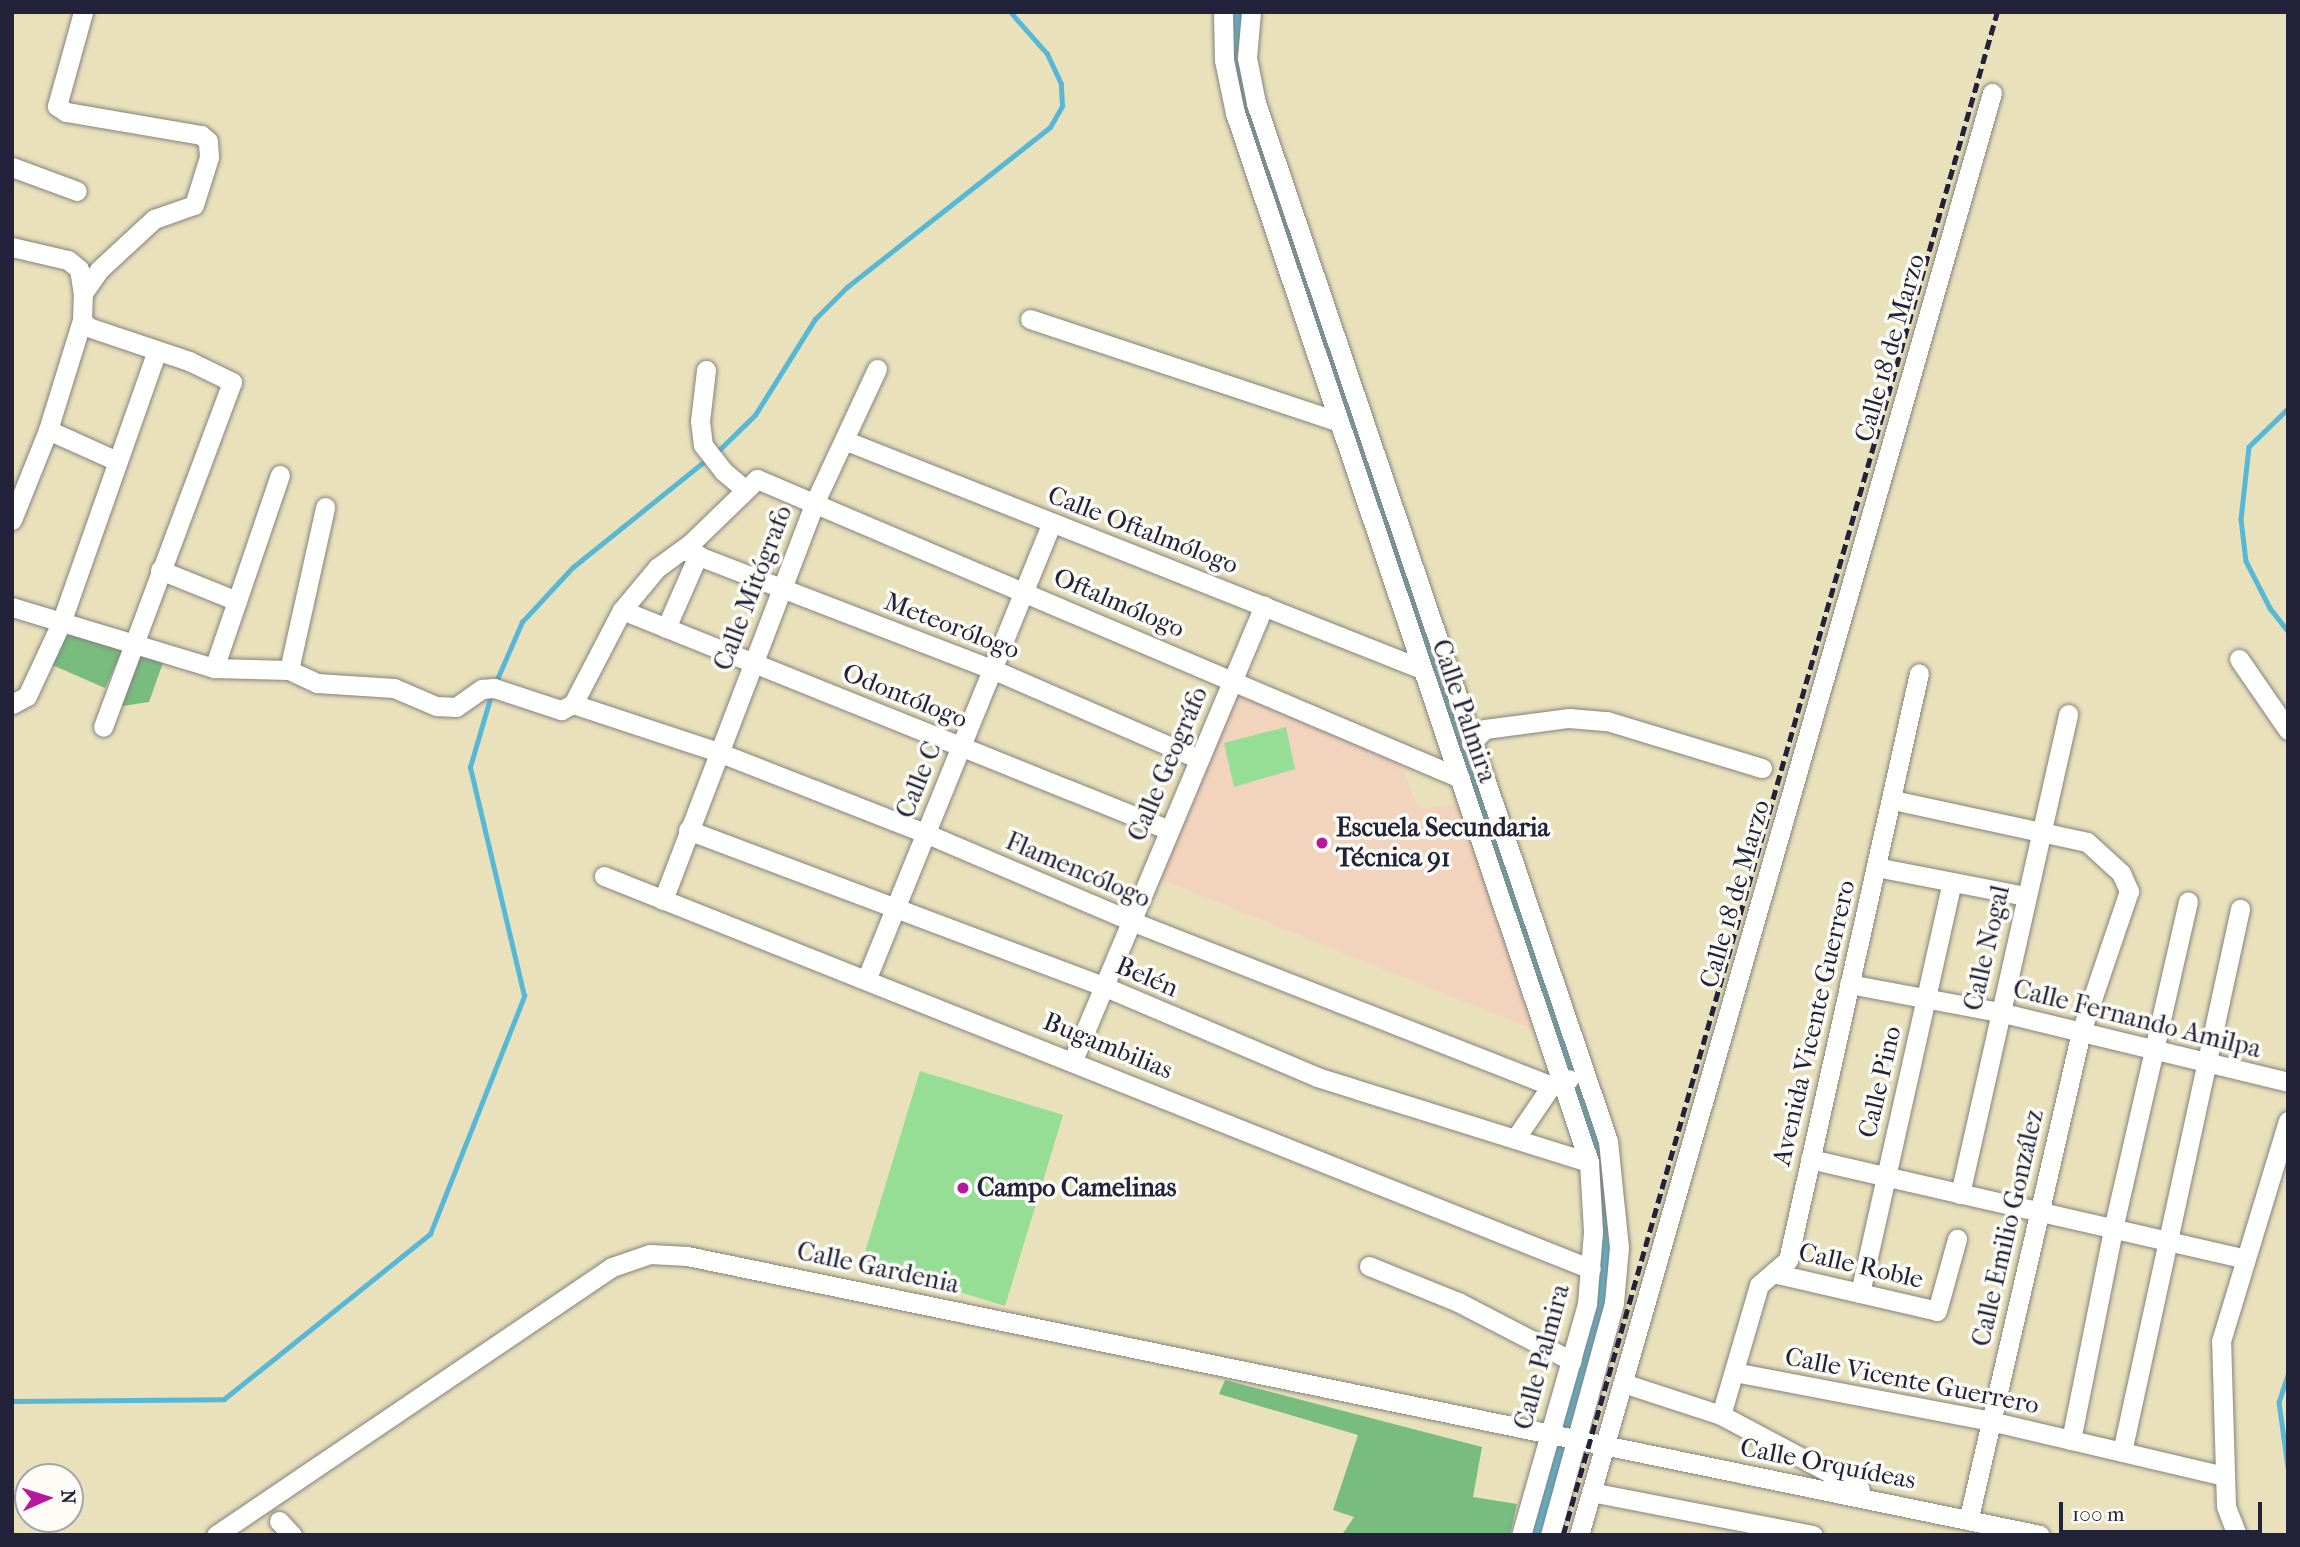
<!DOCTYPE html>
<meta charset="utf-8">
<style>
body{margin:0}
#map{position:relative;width:2300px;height:1547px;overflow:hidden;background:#e9e1bc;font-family:"IM FELL French Canon",serif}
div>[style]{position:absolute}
.built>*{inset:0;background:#f2d4be}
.green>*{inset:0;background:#96dd96}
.forest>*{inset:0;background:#78bc7f}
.stream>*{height:4.5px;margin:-2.25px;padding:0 2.25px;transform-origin:2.25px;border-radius:2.25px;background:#57b8d6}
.canal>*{height:14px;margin:-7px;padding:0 7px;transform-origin:7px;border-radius:7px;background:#57b8d6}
.roads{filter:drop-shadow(0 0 2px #86827c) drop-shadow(0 0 2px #86827c)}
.minor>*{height:19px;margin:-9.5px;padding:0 9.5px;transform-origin:9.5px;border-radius:9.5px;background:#fff}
.rail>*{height:4.5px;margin-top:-2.25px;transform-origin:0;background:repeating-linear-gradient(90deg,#22223b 0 10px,transparent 0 15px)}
.dots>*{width:19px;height:19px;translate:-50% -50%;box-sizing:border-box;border:4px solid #fdfcf7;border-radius:50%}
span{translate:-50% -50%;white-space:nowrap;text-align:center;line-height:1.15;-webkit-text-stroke:7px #fdfcf7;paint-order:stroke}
.street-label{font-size:26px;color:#22223b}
.poi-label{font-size:26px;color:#22223b;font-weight:700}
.left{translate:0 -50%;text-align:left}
.frame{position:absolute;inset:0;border:14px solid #22223b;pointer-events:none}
.north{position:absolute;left:14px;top:1463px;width:70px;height:70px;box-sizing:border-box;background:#fdfcf7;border:2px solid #a5a5ac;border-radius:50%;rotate:87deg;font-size:19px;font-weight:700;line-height:28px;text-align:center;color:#22223b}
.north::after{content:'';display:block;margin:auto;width:24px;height:32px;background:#b5179e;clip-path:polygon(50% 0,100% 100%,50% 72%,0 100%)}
.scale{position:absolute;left:2059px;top:1502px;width:203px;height:32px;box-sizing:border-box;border:4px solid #22223b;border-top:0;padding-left:9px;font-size:21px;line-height:24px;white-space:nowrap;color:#22223b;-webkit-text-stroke:5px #fdfcf7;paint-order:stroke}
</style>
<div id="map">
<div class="built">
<div style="clip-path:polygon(1237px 691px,1400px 761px,1418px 808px,1459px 804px,1532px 1029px,1156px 878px)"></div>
</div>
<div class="green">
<div style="clip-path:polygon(1286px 727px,1295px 769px,1234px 787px,1224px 743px)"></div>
<div style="clip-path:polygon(920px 1071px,1063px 1115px,1005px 1306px,862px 1262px)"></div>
</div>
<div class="forest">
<div style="clip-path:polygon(63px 632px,123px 649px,105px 688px,50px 664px)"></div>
<div style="clip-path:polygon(137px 650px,164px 660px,149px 702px,116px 707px)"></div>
<div style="clip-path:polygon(1225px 1380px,1482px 1447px,1473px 1497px,1517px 1504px,1510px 1535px,1342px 1535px,1354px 1517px,1333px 1510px,1358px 1435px,1219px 1394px)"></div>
</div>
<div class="stream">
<div style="left:2288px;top:409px;width:54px;rotate:135.7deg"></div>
<div style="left:2249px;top:447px;width:72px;rotate:96.3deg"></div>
<div style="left:2241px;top:519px;width:42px;rotate:83.2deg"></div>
<div style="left:2246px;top:561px;width:53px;rotate:62.9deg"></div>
<div style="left:2270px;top:608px;width:29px;rotate:52deg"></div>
<div style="left:716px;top:453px;width:54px;rotate:-44.3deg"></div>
<div style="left:755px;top:415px;width:113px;rotate:-58deg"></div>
<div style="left:815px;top:319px;width:45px;rotate:-45deg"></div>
<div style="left:847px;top:287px;width:258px;rotate:-38.2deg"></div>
<div style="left:1050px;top:127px;width:24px;rotate:-60deg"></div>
<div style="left:1062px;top:106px;width:22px;rotate:-93deg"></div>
<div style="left:1061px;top:84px;width:33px;rotate:-115deg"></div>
<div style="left:1047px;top:54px;width:56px;rotate:-131.4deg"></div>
<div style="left:495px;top:684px;width:68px;rotate:-66.5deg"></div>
<div style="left:522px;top:622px;width:75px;rotate:-47.2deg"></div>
<div style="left:573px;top:567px;width:171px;rotate:-38.8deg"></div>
<div style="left:2288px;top:1375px;width:28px;rotate:108deg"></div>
<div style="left:2279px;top:1402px;width:66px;rotate:82.1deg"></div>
<div style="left:12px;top:1401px;width:212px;rotate:-0.5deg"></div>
<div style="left:224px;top:1399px;width:264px;rotate:-38.7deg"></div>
<div style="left:430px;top:1234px;width:256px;rotate:-68.4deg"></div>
<div style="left:524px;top:996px;width:235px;rotate:-103.3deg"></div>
<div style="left:470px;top:767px;width:75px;rotate:-73.7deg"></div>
</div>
<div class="canal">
<div style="left:1239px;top:12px;width:46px;rotate:97.4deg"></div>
<div style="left:1233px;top:58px;width:70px;rotate:76deg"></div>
<div style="left:1250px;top:126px;width:1084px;rotate:71.28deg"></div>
<div style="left:1598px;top:1153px;width:45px;rotate:78.4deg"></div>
<div style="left:1607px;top:1197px;width:109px;rotate:92.6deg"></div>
<div style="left:1602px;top:1306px;width:238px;rotate:106.1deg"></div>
</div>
<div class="roads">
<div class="minor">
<div style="left:1223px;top:12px;width:48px;rotate:88.8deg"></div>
<div style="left:1224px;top:60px;width:54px;rotate:78.3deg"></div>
<div style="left:1235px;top:113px;width:1107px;rotate:71.35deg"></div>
<div style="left:1589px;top:1162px;width:70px;rotate:86.7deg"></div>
<div style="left:1593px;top:1232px;width:72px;rotate:94.8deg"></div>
<div style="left:1587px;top:1304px;width:240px;rotate:105.9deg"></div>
<div style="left:1251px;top:12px;width:46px;rotate:95deg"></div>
<div style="left:1247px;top:58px;width:46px;rotate:78.7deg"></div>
<div style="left:1256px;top:103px;width:1096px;rotate:71.27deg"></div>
<div style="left:1608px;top:1141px;width:107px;rotate:84.1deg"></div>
<div style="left:1619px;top:1247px;width:56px;rotate:95.1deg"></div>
<div style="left:1614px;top:1303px;width:241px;rotate:105.4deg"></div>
<div style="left:12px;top:167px;width:69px;rotate:20.3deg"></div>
<div style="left:12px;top:247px;width:57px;rotate:13.1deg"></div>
<div style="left:68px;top:260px;width:14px;rotate:39deg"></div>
<div style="left:79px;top:269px;width:24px;rotate:81deg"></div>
<div style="left:1030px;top:319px;width:323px;rotate:18.4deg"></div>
<div style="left:82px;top:320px;width:9px;rotate:49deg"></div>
<div style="left:88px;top:327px;width:107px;rotate:18.6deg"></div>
<div style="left:189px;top:361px;width:48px;rotate:26deg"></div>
<div style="left:232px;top:382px;width:368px;rotate:110.5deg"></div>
<div style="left:706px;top:370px;width:51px;rotate:96.7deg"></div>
<div style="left:700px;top:421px;width:24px;rotate:83deg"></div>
<div style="left:703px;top:445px;width:33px;rotate:52deg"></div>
<div style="left:723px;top:471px;width:26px;rotate:40deg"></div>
<div style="left:48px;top:430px;width:76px;rotate:24.2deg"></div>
<div style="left:844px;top:440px;width:622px;rotate:21.61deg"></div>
<div style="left:12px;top:520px;width:97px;rotate:-68.2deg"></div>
<div style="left:48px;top:430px;width:115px;rotate:-72.8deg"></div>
<div style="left:82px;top:320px;width:27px;rotate:-88deg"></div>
<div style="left:83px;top:293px;width:29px;rotate:-55deg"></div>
<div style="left:100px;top:269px;width:74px;rotate:-42.8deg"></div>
<div style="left:154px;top:219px;width:42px;rotate:-19.3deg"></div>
<div style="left:194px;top:205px;width:50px;rotate:-72.6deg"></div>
<div style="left:209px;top:157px;width:16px;rotate:-94deg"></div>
<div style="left:208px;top:141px;width:9px;rotate:-139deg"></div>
<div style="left:201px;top:135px;width:137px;rotate:-170.3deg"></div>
<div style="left:66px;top:112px;width:11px;rotate:-146deg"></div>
<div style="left:57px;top:106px;width:98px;rotate:-74.5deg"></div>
<div style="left:683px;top:550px;width:331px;rotate:21.1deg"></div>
<div style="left:992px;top:669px;width:226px;rotate:23.5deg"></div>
<div style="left:160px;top:570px;width:83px;rotate:21.9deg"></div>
<div style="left:237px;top:601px;width:71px;rotate:108.9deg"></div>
<div style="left:214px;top:668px;width:75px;rotate:1.5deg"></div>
<div style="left:289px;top:670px;width:31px;rotate:25deg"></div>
<div style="left:317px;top:683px;width:77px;rotate:3.7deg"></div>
<div style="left:394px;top:688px;width:46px;rotate:23.2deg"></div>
<div style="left:436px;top:706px;width:20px;rotate:3deg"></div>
<div style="left:456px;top:707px;width:32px;rotate:-35deg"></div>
<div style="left:482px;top:689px;width:12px;rotate:-5deg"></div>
<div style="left:494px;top:688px;width:71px;rotate:18.2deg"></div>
<div style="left:561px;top:710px;width:13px;rotate:-27deg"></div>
<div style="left:573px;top:704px;width:106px;rotate:-62.5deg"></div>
<div style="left:622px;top:610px;width:55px;rotate:-50.2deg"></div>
<div style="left:657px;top:568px;width:42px;rotate:-36.3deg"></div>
<div style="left:691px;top:543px;width:92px;rotate:-44.1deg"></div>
<div style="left:757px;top:479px;width:764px;rotate:23.04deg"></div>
<div style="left:237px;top:601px;width:133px;rotate:-71.2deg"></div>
<div style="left:12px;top:607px;width:211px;rotate:16.8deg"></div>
<div style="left:622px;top:610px;width:590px;rotate:21.91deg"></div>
<div style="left:666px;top:628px;width:80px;rotate:-66.3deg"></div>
<div style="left:2239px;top:659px;width:86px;rotate:55.4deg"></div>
<div style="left:289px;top:670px;width:167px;rotate:-77.5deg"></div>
<div style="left:12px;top:704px;width:17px;rotate:-28deg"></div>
<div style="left:27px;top:696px;width:81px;rotate:-65deg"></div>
<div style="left:61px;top:623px;width:286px;rotate:-70.6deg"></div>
<div style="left:573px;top:704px;width:153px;rotate:18.3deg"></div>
<div style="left:718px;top:752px;width:222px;rotate:21.4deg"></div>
<div style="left:925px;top:833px;width:224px;rotate:23.1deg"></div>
<div style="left:1131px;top:921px;width:451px;rotate:21.4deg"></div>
<div style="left:1551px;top:1086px;width:19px;rotate:-21deg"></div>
<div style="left:1471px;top:743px;width:20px;rotate:-45deg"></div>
<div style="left:1485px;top:729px;width:85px;rotate:-7.5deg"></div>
<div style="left:1569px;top:718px;width:38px;rotate:5deg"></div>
<div style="left:1607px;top:721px;width:162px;rotate:16.9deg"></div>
<div style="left:1893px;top:800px;width:198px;rotate:12.2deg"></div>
<div style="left:2087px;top:842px;width:46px;rotate:42.4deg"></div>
<div style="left:2121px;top:873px;width:20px;rotate:66deg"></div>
<div style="left:2129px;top:891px;width:149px;rotate:108.8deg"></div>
<div style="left:2081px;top:1032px;width:500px;rotate:103deg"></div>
<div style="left:688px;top:830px;width:443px;rotate:20.6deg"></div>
<div style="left:1103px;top:986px;width:233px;rotate:23deg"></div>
<div style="left:1317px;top:1077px;width:285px;rotate:17.4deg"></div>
<div style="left:1876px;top:867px;width:152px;rotate:11deg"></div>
<div style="left:604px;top:876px;width:1062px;rotate:21.71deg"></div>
<div style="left:663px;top:900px;width:424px;rotate:-69.1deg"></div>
<div style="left:814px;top:504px;width:149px;rotate:-65deg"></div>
<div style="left:866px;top:980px;width:493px;rotate:-67.9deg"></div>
<div style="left:1849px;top:984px;width:153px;rotate:10.6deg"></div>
<div style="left:1999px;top:1012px;width:297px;rotate:13.6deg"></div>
<div style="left:1073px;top:1060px;width:493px;rotate:-67.2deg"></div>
<div style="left:1515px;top:1139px;width:64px;rotate:-55.8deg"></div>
<div style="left:1810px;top:1159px;width:447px;rotate:12.9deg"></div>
<div style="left:1960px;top:1194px;width:492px;rotate:-77.3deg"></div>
<div style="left:1369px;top:1266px;width:96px;rotate:22deg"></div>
<div style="left:1458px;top:1302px;width:128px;rotate:27.4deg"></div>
<div style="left:1773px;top:1273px;width:168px;rotate:13deg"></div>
<div style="left:1937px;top:1311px;width:75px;rotate:-74.5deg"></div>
<div style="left:1860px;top:1293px;width:421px;rotate:-77.4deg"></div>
<div style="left:1734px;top:1372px;width:261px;rotate:10.8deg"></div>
<div style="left:1990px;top:1421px;width:241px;rotate:13.2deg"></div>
<div style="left:1623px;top:1383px;width:103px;rotate:18.1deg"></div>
<div style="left:1721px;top:1415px;width:157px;rotate:28deg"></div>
<div style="left:1721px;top:1415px;width:135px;rotate:-73.7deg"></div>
<div style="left:1759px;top:1285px;width:38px;rotate:-41deg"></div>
<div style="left:1788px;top:1260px;width:601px;rotate:-77.42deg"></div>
<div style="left:2071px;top:1440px;width:215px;rotate:-78.7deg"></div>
<div style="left:2113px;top:1229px;width:336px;rotate:-77.1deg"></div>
<div style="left:2122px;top:1452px;width:556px;rotate:-77.74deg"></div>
<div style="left:1591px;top:1492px;width:226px;rotate:11deg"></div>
<div style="left:279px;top:1521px;width:19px;rotate:47deg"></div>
<div style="left:216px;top:1535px;width:478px;rotate:-34.1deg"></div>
<div style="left:612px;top:1267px;width:40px;rotate:-18.9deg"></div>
<div style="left:650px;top:1254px;width:37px;rotate:3deg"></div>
<div style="left:687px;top:1256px;width:1381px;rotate:11.65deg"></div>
<div style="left:1579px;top:1535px;width:1500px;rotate:-74.02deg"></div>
<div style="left:2237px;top:1535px;width:31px;rotate:-111deg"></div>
<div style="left:2226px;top:1506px;width:165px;rotate:-91.7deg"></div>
<div style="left:2221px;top:1341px;width:230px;rotate:-73.1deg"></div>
</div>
</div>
<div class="rail">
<div style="left:1563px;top:1535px;width:1584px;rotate:-74.09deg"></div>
</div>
<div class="dots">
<div style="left:1322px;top:843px;background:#b5179e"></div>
<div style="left:963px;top:1188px;background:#b5179e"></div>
</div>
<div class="street-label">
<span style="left:1890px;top:348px;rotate:-74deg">Calle 18 de Marzo</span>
<span style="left:1143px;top:530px;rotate:21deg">Calle Oftalmólogo</span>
<span style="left:753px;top:588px;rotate:-69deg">Calle Mitógrafo</span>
<span style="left:1119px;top:603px;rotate:23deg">Oftalmólogo</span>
<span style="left:952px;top:626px;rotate:21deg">Meteorólogo</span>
<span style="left:905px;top:696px;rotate:22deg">Odontólogo</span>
<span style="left:1464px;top:711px;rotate:71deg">Calle Palmira</span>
<span style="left:1168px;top:764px;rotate:-67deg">Calle Geográfo</span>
<span style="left:919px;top:780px;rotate:-68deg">Calle C</span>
<span style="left:1078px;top:870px;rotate:23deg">Flamencólogo</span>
<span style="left:1735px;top:894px;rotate:-74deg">Calle 18 de Marzo</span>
<span style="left:1987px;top:948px;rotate:-77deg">Calle Nogal</span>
<span style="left:1147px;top:977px;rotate:23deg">Belén</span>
<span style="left:2137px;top:1019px;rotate:14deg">Calle Fernando Amilpa</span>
<span style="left:1814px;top:1023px;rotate:-77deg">Avenida Vicente Guerrero</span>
<span style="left:1108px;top:1046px;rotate:22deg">Bugambilias</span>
<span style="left:1880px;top:1082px;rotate:-77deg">Calle Pino</span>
<span style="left:2008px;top:1228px;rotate:-77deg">Calle Emilio González</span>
<span style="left:1861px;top:1266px;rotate:13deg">Calle Roble</span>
<span style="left:878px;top:1268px;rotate:12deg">Calle Gardenia</span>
<span style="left:1542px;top:1357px;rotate:-75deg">Calle Palmira</span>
<span style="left:1912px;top:1381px;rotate:11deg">Calle Vicente Guerrero</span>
<span style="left:1828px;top:1464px;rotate:11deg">Calle Orquídeas</span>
</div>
<div class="poi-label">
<span class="left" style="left:1336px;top:843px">Escuela Secundaria<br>Técnica 91</span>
<span class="left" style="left:977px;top:1188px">Campo Camelinas</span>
</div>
<div class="frame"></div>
<div class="north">N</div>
<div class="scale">100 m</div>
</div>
